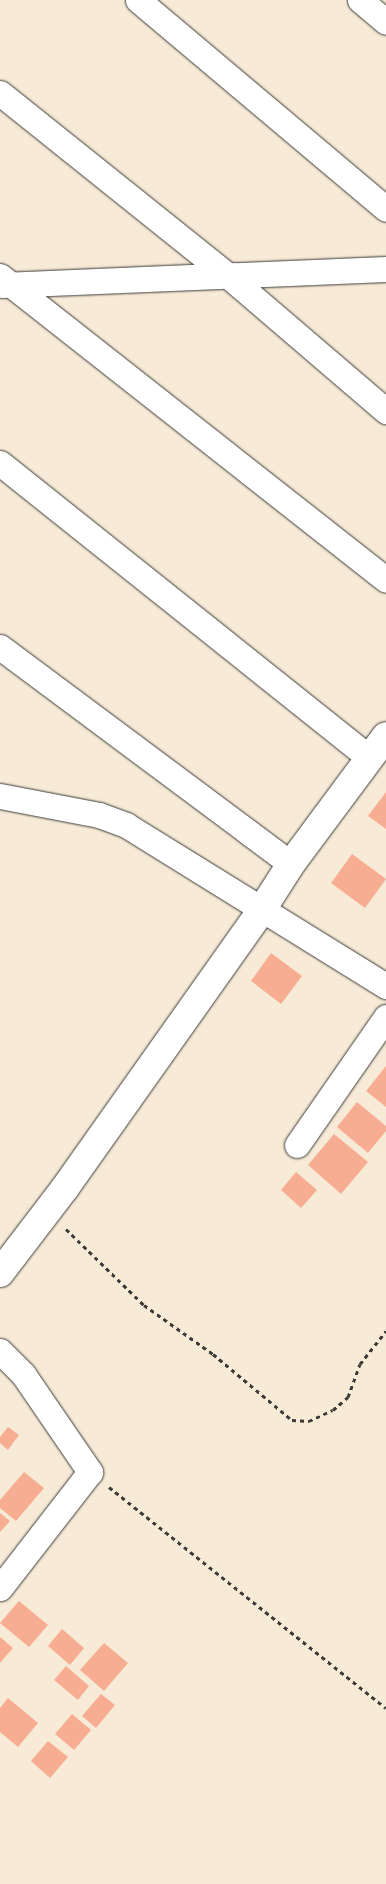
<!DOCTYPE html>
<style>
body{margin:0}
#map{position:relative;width:386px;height:1884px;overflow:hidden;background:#f7ead7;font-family:"Gochi Hand",sans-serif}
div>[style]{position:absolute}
.building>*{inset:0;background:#f7ad91}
.path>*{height:3px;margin-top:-1.5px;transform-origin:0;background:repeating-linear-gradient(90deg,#3d3b38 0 4px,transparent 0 8px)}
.roads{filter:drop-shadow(0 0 1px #3d3b38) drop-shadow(0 0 1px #3d3b38)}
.street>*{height:25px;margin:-12.5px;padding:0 12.5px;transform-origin:12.5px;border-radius:12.5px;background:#fff}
.secondary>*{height:28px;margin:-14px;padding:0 14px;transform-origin:14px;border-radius:14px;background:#fff}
span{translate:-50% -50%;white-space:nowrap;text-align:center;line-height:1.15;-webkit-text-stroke:5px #fff;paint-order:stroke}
</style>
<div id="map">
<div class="building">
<div style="clip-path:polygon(386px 792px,386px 829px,368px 816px)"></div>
<div style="clip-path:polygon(352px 854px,386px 879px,365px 908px,331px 883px)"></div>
<div style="clip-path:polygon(271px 953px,302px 976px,281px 1004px,251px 981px)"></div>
<div style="clip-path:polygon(386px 1066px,386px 1107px,366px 1091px)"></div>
<div style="clip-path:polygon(357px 1102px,386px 1126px,386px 1131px,368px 1153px,337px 1127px)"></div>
<div style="clip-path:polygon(334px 1134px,368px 1162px,341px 1194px,308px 1165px)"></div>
<div style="clip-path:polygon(296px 1172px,317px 1190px,301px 1208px,281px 1190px)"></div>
<div style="clip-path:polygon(8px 1427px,19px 1435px,8px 1450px,0 1443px,0 1437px)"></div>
<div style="clip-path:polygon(24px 1472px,44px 1488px,16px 1521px,0 1508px,0 1500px)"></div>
<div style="clip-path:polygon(0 1513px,10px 1521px,0 1532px)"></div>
<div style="clip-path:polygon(19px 1601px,48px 1625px,29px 1647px,0 1623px)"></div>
<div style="clip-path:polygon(62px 1629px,84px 1648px,70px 1665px,48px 1646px)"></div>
<div style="clip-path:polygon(0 1637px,13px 1648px,0 1663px)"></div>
<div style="clip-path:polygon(104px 1643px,128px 1663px,104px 1691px,80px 1670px)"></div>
<div style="clip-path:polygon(66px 1666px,89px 1686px,78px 1700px,54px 1680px)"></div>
<div style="clip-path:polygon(101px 1694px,115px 1705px,96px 1728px,82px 1716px)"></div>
<div style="clip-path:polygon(8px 1698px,38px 1723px,18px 1747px,0 1732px,0 1708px)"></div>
<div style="clip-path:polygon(72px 1714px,91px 1730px,74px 1750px,55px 1734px)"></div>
<div style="clip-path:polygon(48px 1741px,68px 1757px,50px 1778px,31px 1761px)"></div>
</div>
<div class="path">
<div style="left:66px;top:1229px;width:109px;rotate:44.3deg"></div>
<div style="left:144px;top:1305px;width:85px;rotate:35.4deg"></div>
<div style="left:213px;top:1354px;width:103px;rotate:39.9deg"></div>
<div style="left:292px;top:1420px;width:17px;rotate:3deg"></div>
<div style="left:309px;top:1421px;width:26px;rotate:-25deg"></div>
<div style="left:333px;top:1410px;width:20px;rotate:-41deg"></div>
<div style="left:348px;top:1397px;width:35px;rotate:-70deg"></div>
<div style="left:360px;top:1364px;width:42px;rotate:-51.8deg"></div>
<div style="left:109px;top:1487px;width:354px;rotate:38.6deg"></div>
</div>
<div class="roads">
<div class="street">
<div style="left:138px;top:0;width:324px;rotate:40.1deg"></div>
<div style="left:360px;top:0;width:34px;rotate:40deg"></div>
<div style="left:0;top:93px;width:290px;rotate:38.7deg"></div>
<div style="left:226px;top:274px;width:211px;rotate:40.6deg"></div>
<div style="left:0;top:276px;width:491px;rotate:38.2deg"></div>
<div style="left:2px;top:285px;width:384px;rotate:-2.4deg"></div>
<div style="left:0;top:463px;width:473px;rotate:38.6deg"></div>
<div style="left:0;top:647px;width:363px;rotate:36.7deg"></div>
<div style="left:0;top:796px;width:101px;rotate:10.9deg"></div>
<div style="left:99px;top:815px;width:29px;rotate:20deg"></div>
<div style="left:126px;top:825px;width:306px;rotate:31.8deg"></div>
<div style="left:297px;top:1145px;width:156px;rotate:-55.2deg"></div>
<div style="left:0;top:1351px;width:33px;rotate:45deg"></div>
<div style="left:23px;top:1374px;width:119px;rotate:55.6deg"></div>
<div style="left:90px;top:1472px;width:147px;rotate:127.8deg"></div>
</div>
<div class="secondary">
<div style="left:0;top:1273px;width:107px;rotate:-52.6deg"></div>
<div style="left:65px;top:1188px;width:339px;rotate:-54.7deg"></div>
<div style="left:261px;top:911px;width:56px;rotate:-57.4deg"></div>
<div style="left:291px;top:864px;width:159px;rotate:-53.4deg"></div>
</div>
</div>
</div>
